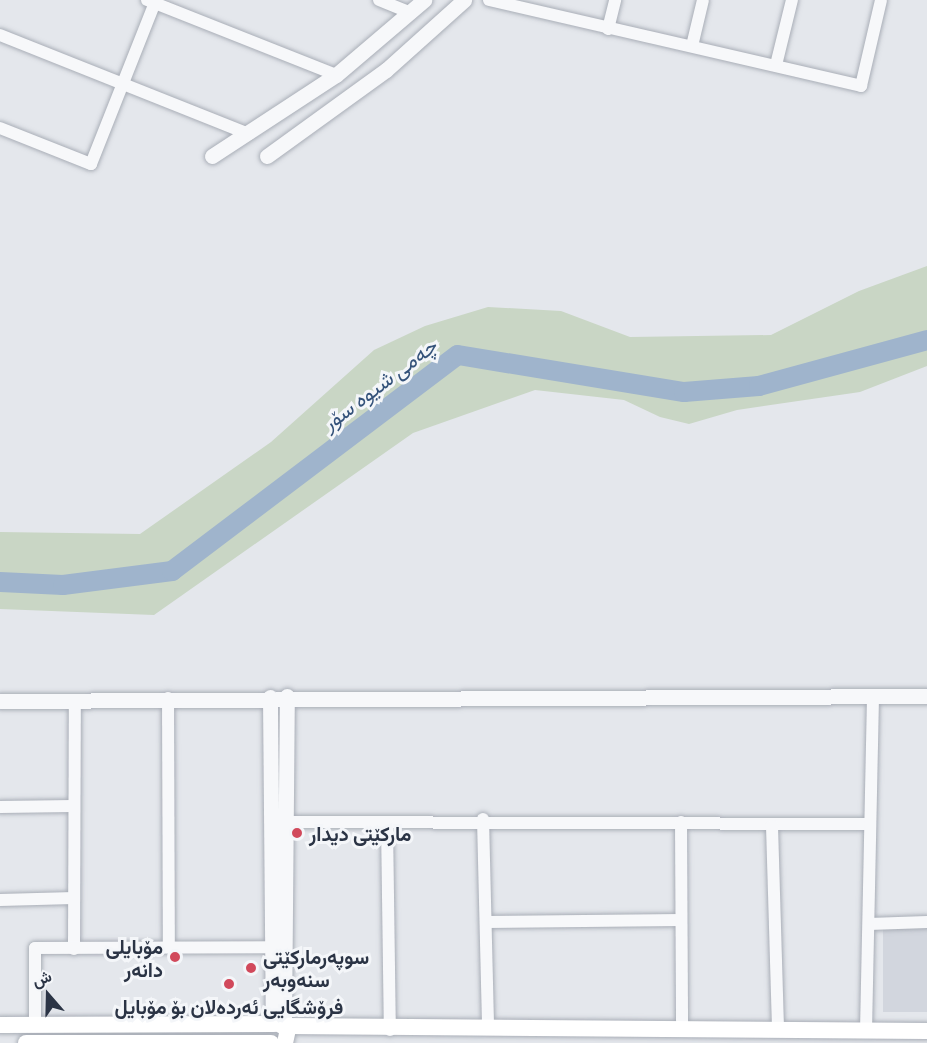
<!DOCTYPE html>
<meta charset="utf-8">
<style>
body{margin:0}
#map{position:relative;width:927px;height:1043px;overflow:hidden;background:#e4e7ec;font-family:"Exo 2",Vazirmatn,sans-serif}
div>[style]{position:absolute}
.built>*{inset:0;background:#d2d6de}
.green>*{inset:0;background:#c9d6c5}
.river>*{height:20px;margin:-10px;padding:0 10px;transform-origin:10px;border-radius:10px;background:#9fb4cc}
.roads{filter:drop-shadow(0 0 2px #a9aeb7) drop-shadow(0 0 2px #a9aeb7)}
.minor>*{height:12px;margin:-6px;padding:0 6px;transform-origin:6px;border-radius:6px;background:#f7f8fa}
.tertiary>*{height:15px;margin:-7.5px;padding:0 7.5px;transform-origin:7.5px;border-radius:7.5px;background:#f7f8fa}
.secondary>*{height:16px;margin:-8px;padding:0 8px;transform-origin:8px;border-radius:8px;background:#fff}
.dots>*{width:16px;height:16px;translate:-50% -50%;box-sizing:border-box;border:3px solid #f4f6f9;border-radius:50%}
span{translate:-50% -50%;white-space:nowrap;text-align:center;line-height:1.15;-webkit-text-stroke:6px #f4f6f9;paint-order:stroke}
.poi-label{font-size:20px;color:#2b3445;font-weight:700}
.left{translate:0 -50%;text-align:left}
.right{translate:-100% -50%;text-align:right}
.water-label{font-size:21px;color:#34527a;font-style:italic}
.north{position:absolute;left:18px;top:965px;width:60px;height:60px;-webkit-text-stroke:4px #f4f6f9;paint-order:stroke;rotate:340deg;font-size:16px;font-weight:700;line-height:24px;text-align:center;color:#2b3445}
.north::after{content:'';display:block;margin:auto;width:21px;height:27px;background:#2b3445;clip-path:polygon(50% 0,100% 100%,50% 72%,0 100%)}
</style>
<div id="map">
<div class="built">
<div style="clip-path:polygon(927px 928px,927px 1012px,883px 1012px,883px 929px)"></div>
</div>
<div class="green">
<div style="clip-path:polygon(927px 266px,927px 366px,860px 392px,737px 410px,689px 424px,660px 417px,624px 400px,535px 390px,413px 433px,154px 615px,0 609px,0 532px,140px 534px,271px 442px,374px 350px,425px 326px,488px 307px,561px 311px,630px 337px,771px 335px,859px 291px)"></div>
</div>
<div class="river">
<div style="left:0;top:582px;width:63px;rotate:2.7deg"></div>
<div style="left:63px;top:585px;width:110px;rotate:-7.3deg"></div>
<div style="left:172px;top:571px;width:358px;rotate:-37.1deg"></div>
<div style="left:458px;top:355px;width:229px;rotate:9.3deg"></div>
<div style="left:684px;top:392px;width:75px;rotate:-4.6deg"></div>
<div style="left:759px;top:386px;width:174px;rotate:-15.3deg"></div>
</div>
<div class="roads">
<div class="minor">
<div style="left:147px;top:0;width:203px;rotate:21.6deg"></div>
<div style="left:379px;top:0;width:35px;rotate:22deg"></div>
<div style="left:489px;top:0;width:382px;rotate:13deg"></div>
<div style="left:861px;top:86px;width:88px;rotate:-76.9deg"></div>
<div style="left:608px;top:29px;width:30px;rotate:-76deg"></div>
<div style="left:0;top:35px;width:268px;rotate:21.7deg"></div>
<div style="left:692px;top:46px;width:47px;rotate:-76.6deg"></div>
<div style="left:776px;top:65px;width:67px;rotate:-76.2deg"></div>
<div style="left:0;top:128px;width:98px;rotate:21.6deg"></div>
<div style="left:91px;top:164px;width:176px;rotate:-68.4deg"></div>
<div style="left:168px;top:698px;width:249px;rotate:89.8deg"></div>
<div style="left:0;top:807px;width:73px;rotate:-0.8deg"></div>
<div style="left:483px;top:819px;width:209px;rotate:88.6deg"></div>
<div style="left:287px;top:822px;width:582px;rotate:0.2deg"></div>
<div style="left:681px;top:822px;width:207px;rotate:89.7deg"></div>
<div style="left:387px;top:824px;width:206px;rotate:89.2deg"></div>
<div style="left:772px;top:826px;width:203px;rotate:88.3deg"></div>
<div style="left:0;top:900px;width:74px;rotate:-1.5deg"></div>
<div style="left:487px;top:922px;width:194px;rotate:-0.6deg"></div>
<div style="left:869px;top:924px;width:58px;rotate:-2deg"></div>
<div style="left:74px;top:949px;width:249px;rotate:-89.8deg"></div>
<div style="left:35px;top:1024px;width:76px;rotate:-90deg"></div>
<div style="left:35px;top:948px;width:235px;rotate:-0.2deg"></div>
<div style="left:866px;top:1031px;width:334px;rotate:-88.8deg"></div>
</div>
<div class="tertiary">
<div style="left:212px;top:156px;width:148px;rotate:-33.2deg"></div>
<div style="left:336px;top:75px;width:116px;rotate:-40.4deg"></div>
<div style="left:267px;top:156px;width:147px;rotate:-35.9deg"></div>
<div style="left:386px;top:70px;width:105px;rotate:-41.9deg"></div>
<div style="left:270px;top:697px;width:327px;rotate:89.5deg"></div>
<div style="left:0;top:701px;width:927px;rotate:-0.31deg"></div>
<div style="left:284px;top:1024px;width:328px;rotate:-89.5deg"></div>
</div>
<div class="secondary">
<div style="left:277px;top:1023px;width:13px;rotate:29deg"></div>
<div style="left:288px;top:1029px;width:14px;rotate:102deg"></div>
<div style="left:0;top:1025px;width:273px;rotate:-0.2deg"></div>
<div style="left:286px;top:1026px;width:641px;rotate:0.45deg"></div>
<div style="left:26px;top:1043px;width:245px"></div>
</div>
</div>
<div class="dots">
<div style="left:297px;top:833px;background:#d1495b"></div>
<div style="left:175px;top:957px;background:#d1495b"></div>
<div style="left:251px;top:968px;background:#d1495b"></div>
<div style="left:229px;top:984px;background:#d1495b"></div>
</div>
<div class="poi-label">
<span class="left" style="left:309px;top:833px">مارکێتی دیدار</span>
<span class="right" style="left:163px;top:958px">مۆبایلی<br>دانەر</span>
<span class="left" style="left:263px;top:968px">سوپەرمارکێتی<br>سنەوبەر</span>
<span style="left:229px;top:1006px">فرۆشگایی ئەردەلان بۆ مۆبایل</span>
</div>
<div class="water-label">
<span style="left:379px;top:384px;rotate:-37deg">چەمی شیوە سۆر</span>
</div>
<div class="north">ش</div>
</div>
